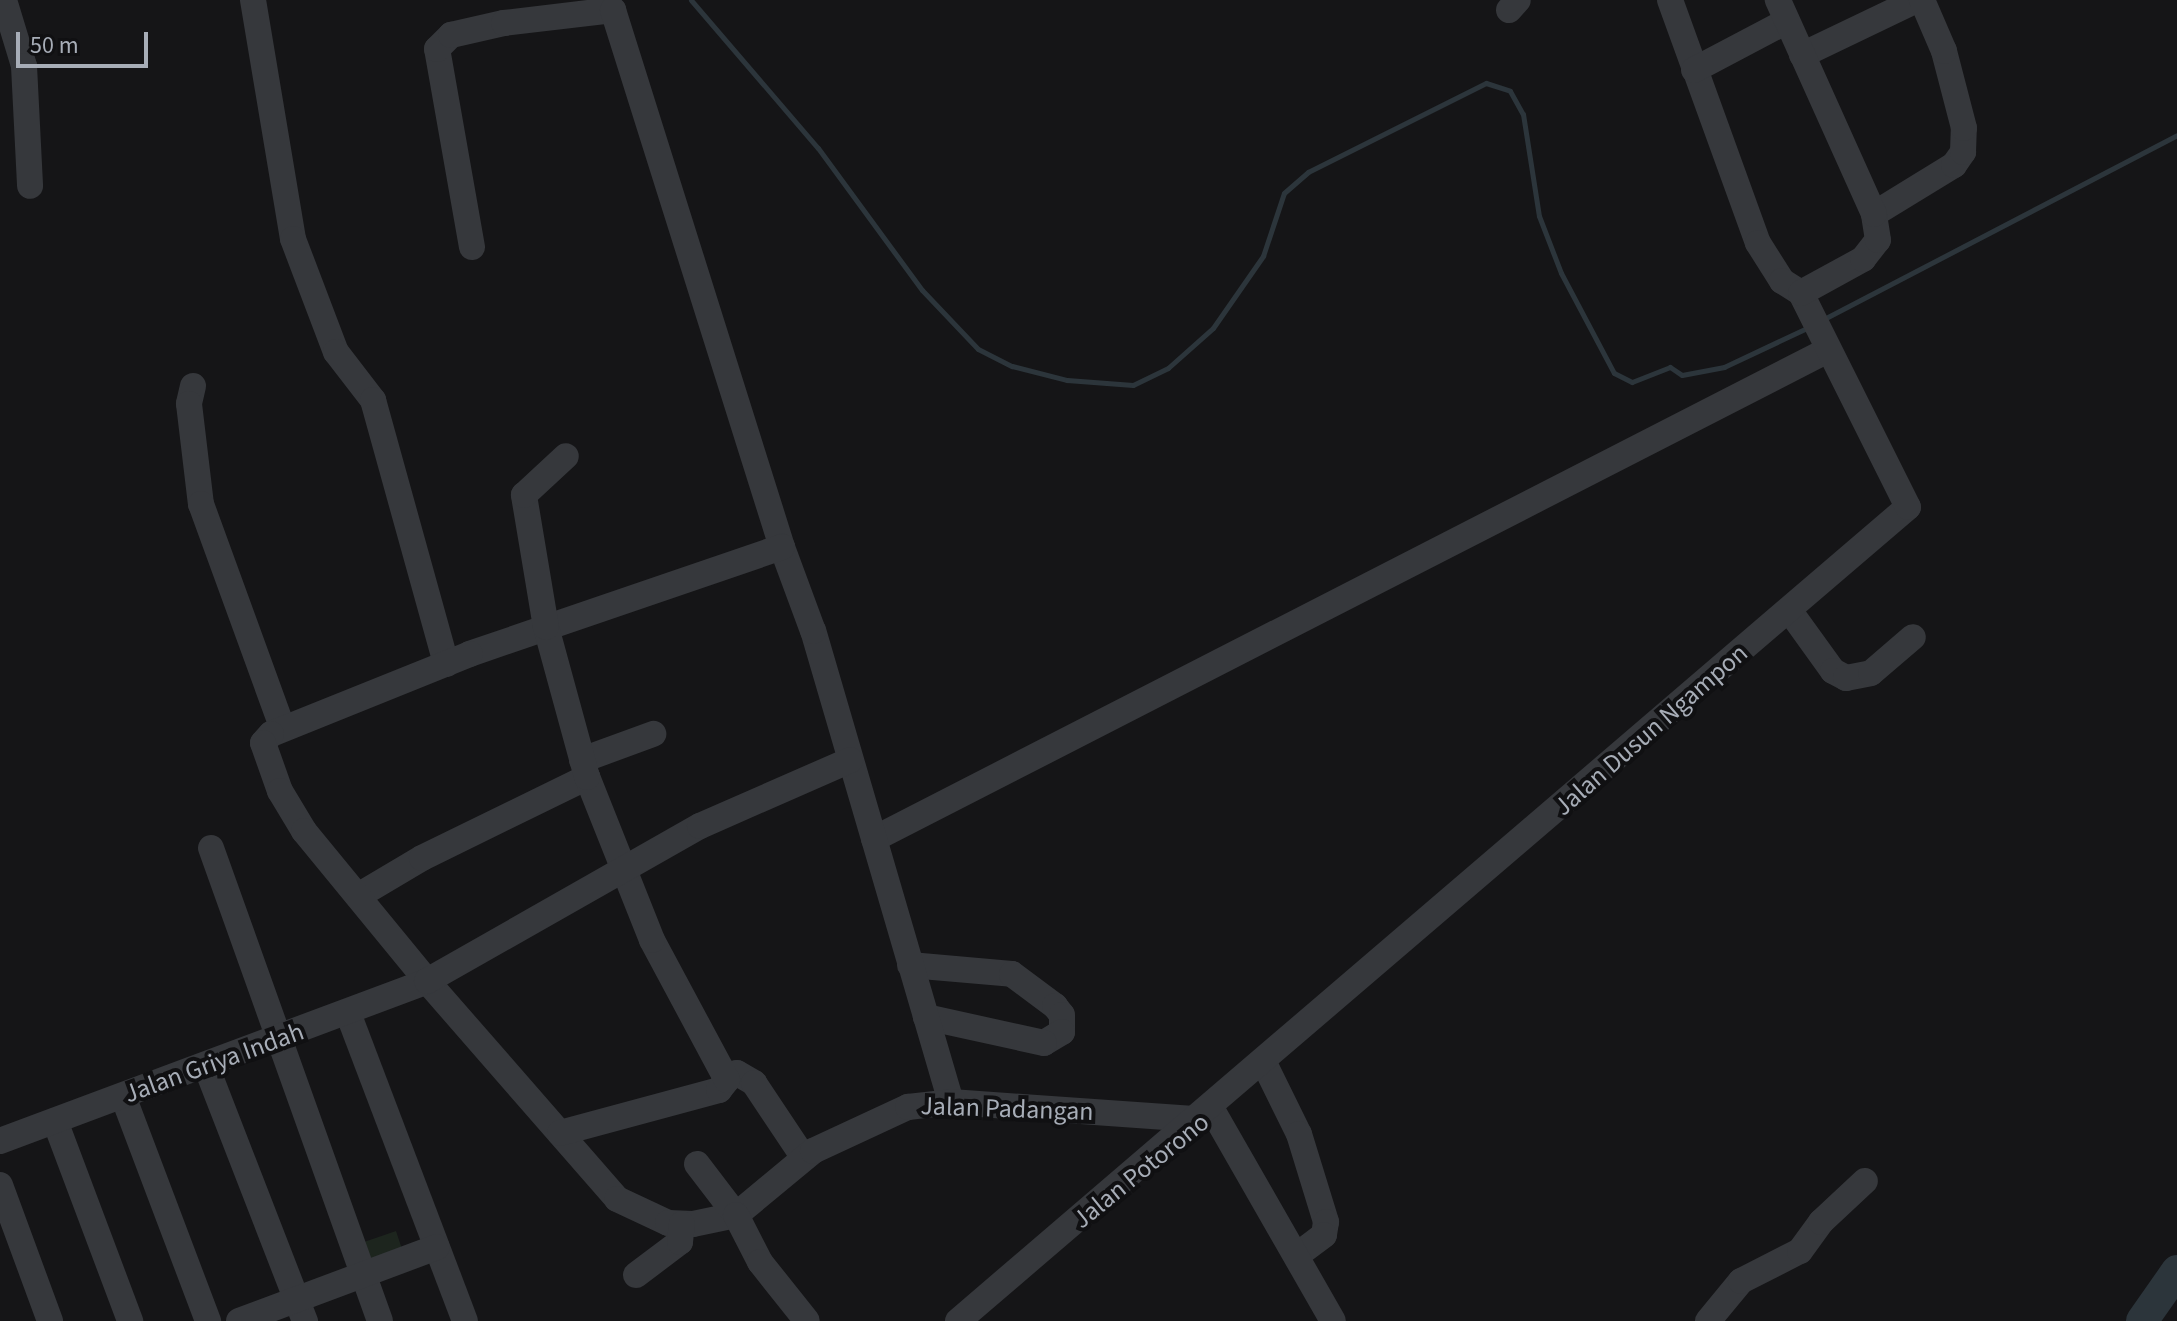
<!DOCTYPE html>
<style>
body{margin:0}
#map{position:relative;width:2177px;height:1321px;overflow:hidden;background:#151517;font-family:"Source Sans 3",sans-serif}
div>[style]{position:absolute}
.green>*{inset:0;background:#1d251e}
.stream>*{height:5px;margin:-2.5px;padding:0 2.5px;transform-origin:2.5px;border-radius:2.5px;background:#2c353b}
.river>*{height:32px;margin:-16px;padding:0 16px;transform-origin:16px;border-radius:16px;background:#2c353b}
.minor>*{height:26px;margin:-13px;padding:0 13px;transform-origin:13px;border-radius:13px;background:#36383c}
span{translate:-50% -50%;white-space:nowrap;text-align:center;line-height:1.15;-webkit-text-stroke:8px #101012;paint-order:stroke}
.street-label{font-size:26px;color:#a7adb7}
.scale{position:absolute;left:16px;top:32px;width:132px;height:36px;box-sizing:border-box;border:4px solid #a7adb7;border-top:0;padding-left:10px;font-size:24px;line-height:28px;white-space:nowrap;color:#a7adb7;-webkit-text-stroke:6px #101012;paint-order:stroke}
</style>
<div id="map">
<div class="green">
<div style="clip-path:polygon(396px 1231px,402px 1249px,369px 1262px,364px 1242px)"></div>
</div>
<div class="stream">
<div style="left:691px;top:0;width:195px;rotate:49.4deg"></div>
<div style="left:818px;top:148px;width:176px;rotate:53.8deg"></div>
<div style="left:922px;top:290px;width:81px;rotate:46.5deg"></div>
<div style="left:978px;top:349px;width:38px;rotate:27deg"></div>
<div style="left:1012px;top:366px;width:57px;rotate:14.3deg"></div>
<div style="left:1067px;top:380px;width:66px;rotate:4.3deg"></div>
<div style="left:1133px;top:385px;width:39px;rotate:-26deg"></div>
<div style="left:1168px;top:368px;width:60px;rotate:-41.6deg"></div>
<div style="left:1213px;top:328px;width:88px;rotate:-55.2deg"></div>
<div style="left:1263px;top:256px;width:66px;rotate:-71.6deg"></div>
<div style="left:1284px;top:193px;width:32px;rotate:-41deg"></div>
<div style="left:1308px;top:172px;width:199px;rotate:-26.6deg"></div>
<div style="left:1486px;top:83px;width:25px;rotate:18deg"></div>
<div style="left:1510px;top:91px;width:26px;rotate:61deg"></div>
<div style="left:1523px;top:114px;width:103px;rotate:81.1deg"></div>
<div style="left:1539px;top:216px;width:61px;rotate:68.9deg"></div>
<div style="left:1561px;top:273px;width:113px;rotate:62.1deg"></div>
<div style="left:1614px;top:373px;width:20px;rotate:27deg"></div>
<div style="left:1632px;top:382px;width:41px;rotate:-21.5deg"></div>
<div style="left:1670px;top:367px;width:14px;rotate:34deg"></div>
<div style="left:1682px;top:375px;width:43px;rotate:-10.8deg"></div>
<div style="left:1724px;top:367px;width:94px;rotate:-25.2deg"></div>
<div style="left:1822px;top:320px;width:400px;rotate:-27.5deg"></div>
</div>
<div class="river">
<div style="left:2142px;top:1321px;width:61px;rotate:-55deg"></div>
</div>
<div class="minor">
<div style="left:4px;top:0;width:69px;rotate:73.1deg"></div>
<div style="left:24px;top:66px;width:120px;rotate:87.1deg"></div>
<div style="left:253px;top:0;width:242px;rotate:80.5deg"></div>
<div style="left:293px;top:239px;width:121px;rotate:69.2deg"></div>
<div style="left:336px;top:352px;width:61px;rotate:52.4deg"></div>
<div style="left:373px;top:400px;width:274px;rotate:74.5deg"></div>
<div style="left:1670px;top:0;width:258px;rotate:70.1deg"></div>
<div style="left:1758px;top:243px;width:45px;rotate:57.7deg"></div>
<div style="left:1782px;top:281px;width:22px;rotate:32deg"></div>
<div style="left:1509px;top:10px;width:13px;rotate:-48deg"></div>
<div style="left:1802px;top:55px;width:127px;rotate:-25.6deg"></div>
<div style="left:1694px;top:70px;width:105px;rotate:-27.8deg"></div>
<div style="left:1874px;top:214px;width:94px;rotate:-31.5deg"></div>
<div style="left:1954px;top:165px;width:16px;rotate:-55deg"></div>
<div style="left:1963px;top:152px;width:24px;rotate:-88deg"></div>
<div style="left:1964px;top:128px;width:80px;rotate:-104.6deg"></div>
<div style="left:1944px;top:51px;width:56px;rotate:-113.3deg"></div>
<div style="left:472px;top:247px;width:201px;rotate:-100deg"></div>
<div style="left:437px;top:49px;width:20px;rotate:-45deg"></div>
<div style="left:451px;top:35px;width:54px;rotate:-12.8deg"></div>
<div style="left:504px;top:23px;width:110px;rotate:-6.8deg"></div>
<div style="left:613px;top:10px;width:563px;rotate:72.53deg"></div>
<div style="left:193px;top:386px;width:18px;rotate:103deg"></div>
<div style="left:189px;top:404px;width:101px;rotate:83.2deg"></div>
<div style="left:201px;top:504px;width:239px;rotate:70deg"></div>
<div style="left:1789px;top:610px;width:75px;rotate:54.2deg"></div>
<div style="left:1833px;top:671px;width:15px;rotate:28deg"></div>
<div style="left:1846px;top:678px;width:25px;rotate:-11deg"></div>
<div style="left:1871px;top:673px;width:55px;rotate:-40.6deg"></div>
<div style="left:582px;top:760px;width:76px;rotate:-20.1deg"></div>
<div style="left:874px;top:839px;width:1072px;rotate:-27.14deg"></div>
<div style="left:211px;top:848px;width:502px;rotate:70.34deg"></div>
<div style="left:358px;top:896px;width:74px;rotate:-30.7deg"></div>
<div style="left:422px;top:858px;width:184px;rotate:-26.1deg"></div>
<div style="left:910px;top:965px;width:102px;rotate:5deg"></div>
<div style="left:1012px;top:974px;width:54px;rotate:36.7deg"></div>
<div style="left:1055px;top:1006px;width:11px;rotate:52deg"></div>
<div style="left:1062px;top:1015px;width:17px;rotate:90deg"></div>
<div style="left:1062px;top:1032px;width:21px;rotate:149deg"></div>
<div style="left:1044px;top:1043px;width:121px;rotate:-167.6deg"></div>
<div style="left:348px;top:1013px;width:329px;rotate:69.2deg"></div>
<div style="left:1264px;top:1063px;width:79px;rotate:63.8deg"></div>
<div style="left:1299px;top:1134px;width:92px;rotate:72.9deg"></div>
<div style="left:1326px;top:1222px;width:13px;rotate:99deg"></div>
<div style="left:1324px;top:1235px;width:34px;rotate:143deg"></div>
<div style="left:206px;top:1066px;width:274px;rotate:68.8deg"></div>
<div style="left:724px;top:1075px;width:13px;rotate:-9deg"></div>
<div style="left:737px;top:1073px;width:20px;rotate:30deg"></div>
<div style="left:754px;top:1083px;width:90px;rotate:56.3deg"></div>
<div style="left:123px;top:1096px;width:241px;rotate:69.3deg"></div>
<div style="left:951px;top:1102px;width:491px;rotate:-106.3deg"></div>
<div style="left:813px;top:631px;width:90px;rotate:-110.3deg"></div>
<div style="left:782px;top:547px;width:330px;rotate:161.1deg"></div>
<div style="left:470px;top:654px;width:214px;rotate:158.1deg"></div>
<div style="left:271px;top:734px;width:12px;rotate:132deg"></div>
<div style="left:263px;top:743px;width:51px;rotate:70.5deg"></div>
<div style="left:280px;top:791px;width:47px;rotate:59deg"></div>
<div style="left:304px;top:831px;width:194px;rotate:50.6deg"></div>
<div style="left:427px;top:981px;width:289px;rotate:48.9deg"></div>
<div style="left:617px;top:1199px;width:56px;rotate:25.2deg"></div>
<div style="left:668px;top:1223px;width:25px;rotate:2deg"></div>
<div style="left:693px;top:1224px;width:44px;rotate:-11.8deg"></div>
<div style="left:736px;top:1215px;width:100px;rotate:-39.7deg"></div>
<div style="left:813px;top:1151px;width:105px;rotate:-24.9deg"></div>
<div style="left:908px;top:1107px;width:43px;rotate:-6.6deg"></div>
<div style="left:951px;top:1102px;width:247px;rotate:4deg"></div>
<div style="left:1211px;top:1108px;width:245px;rotate:60.2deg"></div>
<div style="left:55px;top:1121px;width:214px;rotate:69.4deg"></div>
<div style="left:560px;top:1133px;width:165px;rotate:-15.1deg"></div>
<div style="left:719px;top:1090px;width:13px;rotate:-51deg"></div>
<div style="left:727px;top:1080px;width:159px;rotate:-118.2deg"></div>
<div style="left:652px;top:940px;width:175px;rotate:-111.7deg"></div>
<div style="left:587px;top:777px;width:156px;rotate:-105.3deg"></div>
<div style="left:546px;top:627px;width:134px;rotate:-99.5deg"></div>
<div style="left:524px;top:495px;width:57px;rotate:-42.9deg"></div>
<div style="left:0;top:1141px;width:456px;rotate:-20.5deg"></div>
<div style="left:427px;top:981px;width:314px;rotate:-29.6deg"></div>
<div style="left:700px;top:826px;width:164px;rotate:-23.7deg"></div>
<div style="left:697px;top:1164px;width:64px;rotate:52.6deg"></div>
<div style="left:736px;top:1215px;width:53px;rotate:62.9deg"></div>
<div style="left:760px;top:1262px;width:75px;rotate:51.5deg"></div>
<div style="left:0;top:1185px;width:145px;rotate:69.8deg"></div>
<div style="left:636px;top:1275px;width:55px;rotate:-36.9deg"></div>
<div style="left:680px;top:1242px;width:18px;rotate:-84deg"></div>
<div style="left:239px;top:1321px;width:211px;rotate:-20.5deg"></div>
<div style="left:958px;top:1321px;width:1251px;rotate:-40.59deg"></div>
<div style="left:1908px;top:507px;width:239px;rotate:-116.6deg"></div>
<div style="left:1801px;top:293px;width:71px;rotate:-28.7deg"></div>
<div style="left:1863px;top:259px;width:24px;rotate:-52deg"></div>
<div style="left:1878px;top:240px;width:26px;rotate:-99deg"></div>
<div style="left:1874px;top:214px;width:235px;rotate:-114.2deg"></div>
<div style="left:1708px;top:1321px;width:52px;rotate:-50.5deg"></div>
<div style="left:1741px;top:1281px;width:66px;rotate:-27deg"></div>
<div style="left:1800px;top:1251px;width:36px;rotate:-54deg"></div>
<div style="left:1821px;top:1222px;width:60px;rotate:-43deg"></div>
</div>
<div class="street-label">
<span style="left:1651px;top:730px;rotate:-41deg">Jalan Dusun Ngampon</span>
<span style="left:214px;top:1063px;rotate:-20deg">Jalan Griya Indah</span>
<span style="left:1007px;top:1109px;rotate:2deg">Jalan Padangan</span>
<span style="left:1141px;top:1171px;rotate:-39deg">Jalan Potorono</span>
</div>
<div class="scale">50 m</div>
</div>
